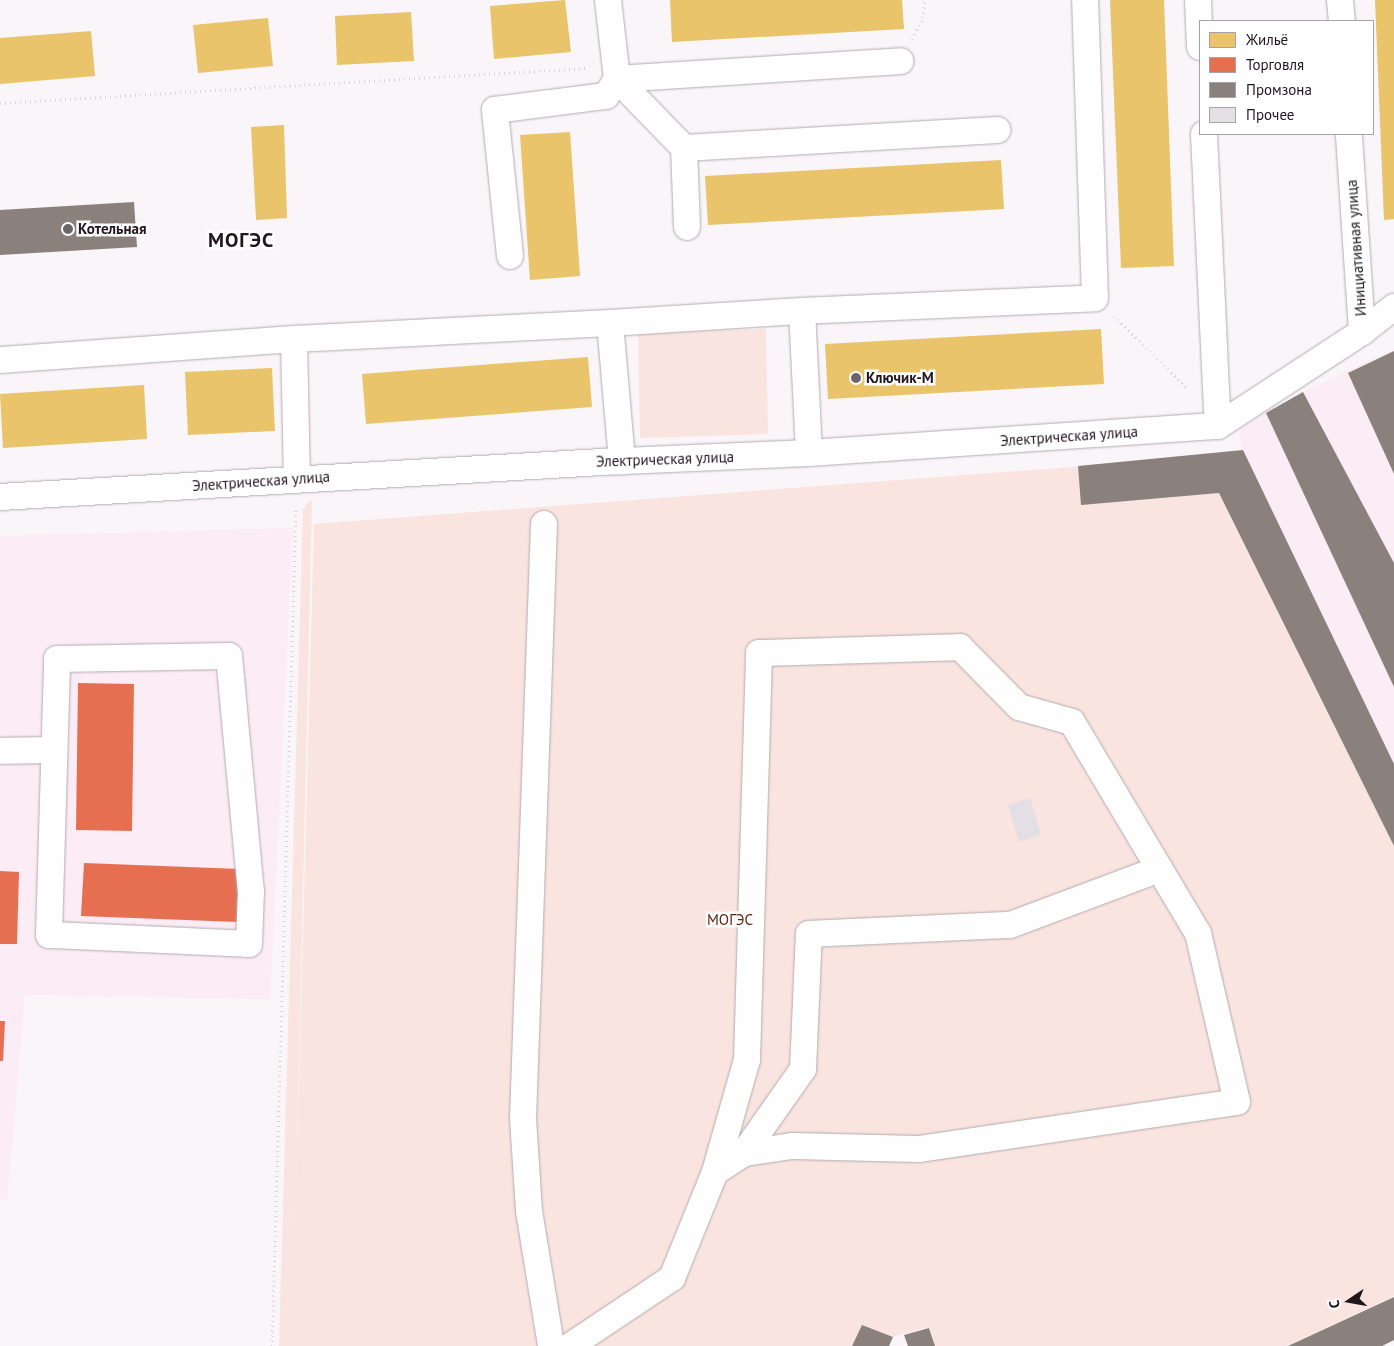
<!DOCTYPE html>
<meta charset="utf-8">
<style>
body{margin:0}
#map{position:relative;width:1394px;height:1346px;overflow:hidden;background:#faf5f8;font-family:"PT Sans",sans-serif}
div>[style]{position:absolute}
.built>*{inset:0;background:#fbecf5}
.green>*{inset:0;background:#fae4df}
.homes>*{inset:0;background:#e9c46a}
.shops>*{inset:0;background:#e76f51}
.industry>*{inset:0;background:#8a817c}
.building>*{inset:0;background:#e4dee5}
.path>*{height:3px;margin-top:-1.5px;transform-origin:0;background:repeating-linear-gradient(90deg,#d6d5d6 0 1px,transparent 0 5px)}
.roads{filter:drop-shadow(0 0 1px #b2abaf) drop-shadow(0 0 1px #b2abaf)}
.minor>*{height:26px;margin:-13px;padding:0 13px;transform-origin:13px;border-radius:13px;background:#fefefe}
.dots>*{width:14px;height:14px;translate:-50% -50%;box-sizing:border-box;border:2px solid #fff;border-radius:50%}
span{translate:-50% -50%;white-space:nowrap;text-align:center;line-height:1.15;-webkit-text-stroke:5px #fff;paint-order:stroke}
.poi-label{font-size:15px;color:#21161d;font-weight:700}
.left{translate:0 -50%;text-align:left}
.street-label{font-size:15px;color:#21161d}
.park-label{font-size:15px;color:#62230c}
.district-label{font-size:20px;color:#21161d;font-weight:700;letter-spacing:1px}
.legend{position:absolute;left:1199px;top:20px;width:175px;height:115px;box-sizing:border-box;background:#fff;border:1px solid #a6a2a5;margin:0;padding:6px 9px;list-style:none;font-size:15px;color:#21161d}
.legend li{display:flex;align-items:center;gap:10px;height:25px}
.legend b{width:25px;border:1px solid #a6a2a5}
.north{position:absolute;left:1324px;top:1276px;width:50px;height:50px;-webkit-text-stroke:4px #fff;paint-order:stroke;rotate:258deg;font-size:14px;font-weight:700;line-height:20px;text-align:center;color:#21161d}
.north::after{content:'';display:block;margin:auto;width:18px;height:22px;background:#21161d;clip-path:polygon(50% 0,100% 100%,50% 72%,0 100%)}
</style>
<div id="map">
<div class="built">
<div style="clip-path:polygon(1394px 349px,1394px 847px,1242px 450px,1239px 429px,1303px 392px)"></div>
<div style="clip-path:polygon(293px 528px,270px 999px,25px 995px,7px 1201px,0 1200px,0 536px)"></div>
</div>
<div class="green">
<div style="clip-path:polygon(766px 329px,768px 434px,640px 438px,638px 333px)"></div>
<div style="clip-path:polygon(1219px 456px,1394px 846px,1394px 1296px,1287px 1346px,935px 1346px,930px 1327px,892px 1337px,862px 1325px,852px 1346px,279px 1346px,303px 509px,309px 501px,312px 501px,295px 1234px,314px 524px)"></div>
</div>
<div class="homes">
<div style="clip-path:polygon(565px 0,571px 52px,494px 59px,490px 6px)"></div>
<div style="clip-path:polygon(670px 0,902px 0,904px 29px,672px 42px)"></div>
<div style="clip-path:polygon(1110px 0,1164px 0,1174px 266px,1121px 268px)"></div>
<div style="clip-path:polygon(1375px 0,1394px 0,1394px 219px,1384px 220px)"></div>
<div style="clip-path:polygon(411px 12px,414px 61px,337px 65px,335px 16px)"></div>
<div style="clip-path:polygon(268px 18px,273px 66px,198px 73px,193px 25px)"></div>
<div style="clip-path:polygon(91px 31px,95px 76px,0 84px,0 38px)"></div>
<div style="clip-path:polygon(284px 125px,287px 218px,256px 220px,251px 127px)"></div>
<div style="clip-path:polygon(570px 132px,580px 276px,530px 280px,520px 135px)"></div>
<div style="clip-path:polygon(1001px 160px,1004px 209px,708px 225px,705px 176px)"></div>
<div style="clip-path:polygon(1101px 329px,1104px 384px,828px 399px,825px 344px)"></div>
<div style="clip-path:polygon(588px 357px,592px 407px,366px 424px,362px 374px)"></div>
<div style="clip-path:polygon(272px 368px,275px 431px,188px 435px,185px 372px)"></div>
<div style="clip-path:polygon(144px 385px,147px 439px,3px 448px,0 394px)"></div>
</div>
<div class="shops">
<div style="clip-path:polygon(78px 683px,134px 684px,132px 831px,76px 830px)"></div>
<div style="clip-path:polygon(84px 863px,240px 869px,238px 922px,81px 916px)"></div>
<div style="clip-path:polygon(0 871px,19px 872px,17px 944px,0 944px)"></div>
<div style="clip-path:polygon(0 1021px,5px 1021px,3px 1061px,0 1061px)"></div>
</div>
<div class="industry">
<div style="clip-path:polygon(134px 202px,137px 247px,0 255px,0 210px)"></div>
<div style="clip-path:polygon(1394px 351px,1394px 474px,1348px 373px)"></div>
<div style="clip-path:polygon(1303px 392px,1394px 563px,1394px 687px,1266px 413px)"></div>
<div style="clip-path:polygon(1243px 450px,1394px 764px,1394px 846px,1219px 493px,1081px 505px,1078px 466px)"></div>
<div style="clip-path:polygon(1394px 1297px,1394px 1340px,1382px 1346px,1288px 1346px)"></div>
<div style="clip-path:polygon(862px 1325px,893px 1337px,889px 1346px,852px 1346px)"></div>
<div style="clip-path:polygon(929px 1328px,935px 1346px,908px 1346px,904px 1335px)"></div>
</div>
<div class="building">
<div style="clip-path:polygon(1030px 798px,1041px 835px,1019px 842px,1008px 805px)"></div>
</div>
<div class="path">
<div style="left:912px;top:39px;width:24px;rotate:-62deg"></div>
<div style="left:923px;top:18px;width:18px;rotate:-84deg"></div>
<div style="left:0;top:103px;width:589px;rotate:-3.41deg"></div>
<div style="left:1114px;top:316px;width:104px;rotate:44.6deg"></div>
<div style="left:272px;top:1346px;width:840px;rotate:-88.36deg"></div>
</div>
<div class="roads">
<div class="minor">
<div style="left:608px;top:0;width:80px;rotate:83.5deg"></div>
<div style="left:617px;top:79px;width:284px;rotate:-3.6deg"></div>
<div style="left:1198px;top:0;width:47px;rotate:87.6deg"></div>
<div style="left:1340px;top:0;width:21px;rotate:85deg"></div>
<div style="left:1204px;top:134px;width:292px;rotate:87.3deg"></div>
<div style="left:684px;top:148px;width:314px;rotate:-3.3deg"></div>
<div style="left:510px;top:256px;width:147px;rotate:-95.9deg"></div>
<div style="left:495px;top:110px;width:112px;rotate:-7.2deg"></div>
<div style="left:606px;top:96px;width:20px;rotate:-57deg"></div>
<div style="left:617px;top:79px;width:96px;rotate:45.8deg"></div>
<div style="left:684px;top:148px;width:79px;rotate:87.8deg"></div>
<div style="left:610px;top:323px;width:192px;rotate:-3.6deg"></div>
<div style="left:1362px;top:332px;width:41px;rotate:-38deg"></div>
<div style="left:294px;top:339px;width:316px;rotate:-2.9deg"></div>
<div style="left:610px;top:323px;width:139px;rotate:85deg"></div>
<div style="left:0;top:360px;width:295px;rotate:-4.1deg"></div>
<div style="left:294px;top:339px;width:139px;rotate:88.8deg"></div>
<div style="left:809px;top:453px;width:142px;rotate:-92.8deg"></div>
<div style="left:802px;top:311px;width:293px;rotate:-2.5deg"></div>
<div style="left:1095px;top:298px;width:298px;rotate:-91.9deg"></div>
<div style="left:0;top:497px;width:602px;rotate:-3.33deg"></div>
<div style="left:601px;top:462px;width:208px;rotate:-2.5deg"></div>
<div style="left:809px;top:453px;width:410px;rotate:-3.8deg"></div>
<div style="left:1218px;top:426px;width:172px;rotate:-33.1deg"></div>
<div style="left:1362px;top:332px;width:198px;rotate:-93.8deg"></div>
<div style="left:544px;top:524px;width:594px;rotate:92.02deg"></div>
<div style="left:523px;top:1118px;width:93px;rotate:86.3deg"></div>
<div style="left:529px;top:1211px;width:137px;rotate:80.7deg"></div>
<div style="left:229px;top:656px;width:236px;rotate:84.7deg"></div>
<div style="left:251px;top:891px;width:53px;rotate:92.2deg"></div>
<div style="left:249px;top:944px;width:200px;rotate:-177.4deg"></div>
<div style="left:49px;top:935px;width:276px;rotate:-88.3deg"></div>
<div style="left:57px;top:659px;width:172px;rotate:-1deg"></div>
<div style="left:0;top:751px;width:52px;rotate:-1.1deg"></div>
<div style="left:715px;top:1172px;width:116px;rotate:-74.1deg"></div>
<div style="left:747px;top:1060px;width:407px;rotate:-88.3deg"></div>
<div style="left:759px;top:653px;width:201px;rotate:-1.7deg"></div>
<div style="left:960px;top:647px;width:84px;rotate:45.5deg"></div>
<div style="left:1019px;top:707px;width:55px;rotate:15.8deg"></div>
<div style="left:1072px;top:722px;width:246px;rotate:59.2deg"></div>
<div style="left:1198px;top:933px;width:173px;rotate:77deg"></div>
<div style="left:1237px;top:1102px;width:322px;rotate:171.6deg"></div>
<div style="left:918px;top:1149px;width:126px;rotate:-178.6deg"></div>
<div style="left:792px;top:1146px;width:49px;rotate:171.7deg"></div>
<div style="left:570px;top:1346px;width:123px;rotate:-33.7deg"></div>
<div style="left:672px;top:1278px;width:114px;rotate:-67.9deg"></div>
<div style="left:715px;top:1172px;width:35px;rotate:-33deg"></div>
<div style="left:744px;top:1153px;width:103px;rotate:-54.9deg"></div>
<div style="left:803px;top:1069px;width:135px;rotate:-87.5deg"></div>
<div style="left:809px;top:934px;width:201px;rotate:-2.6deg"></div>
<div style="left:1010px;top:925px;width:160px;rotate:-20.5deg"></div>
</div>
</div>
<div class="dots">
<div style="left:68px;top:229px;background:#6d646a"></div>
<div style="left:856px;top:378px;background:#6d646a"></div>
</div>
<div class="poi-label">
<span class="left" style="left:78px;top:229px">Котельная</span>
<span class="left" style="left:866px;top:378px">Ключик-М</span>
</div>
<div class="street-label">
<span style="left:1356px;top:248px;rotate:-94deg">Инициативная улица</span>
<span style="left:1069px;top:436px;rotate:-4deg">Электрическая улица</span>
<span style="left:665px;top:459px;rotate:-2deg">Электрическая улица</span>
<span style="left:261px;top:481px;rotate:-4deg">Электрическая улица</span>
</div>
<div class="park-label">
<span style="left:730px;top:920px">МОГЭС</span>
</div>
<div class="district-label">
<span style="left:241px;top:240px">МОГЭС</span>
</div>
<ul class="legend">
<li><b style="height:14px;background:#e9c46a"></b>Жильё</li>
<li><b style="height:14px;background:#e76f51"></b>Торговля</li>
<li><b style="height:14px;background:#8a817c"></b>Промзона</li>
<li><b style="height:14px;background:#e4dee5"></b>Прочее</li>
</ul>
<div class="north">С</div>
</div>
